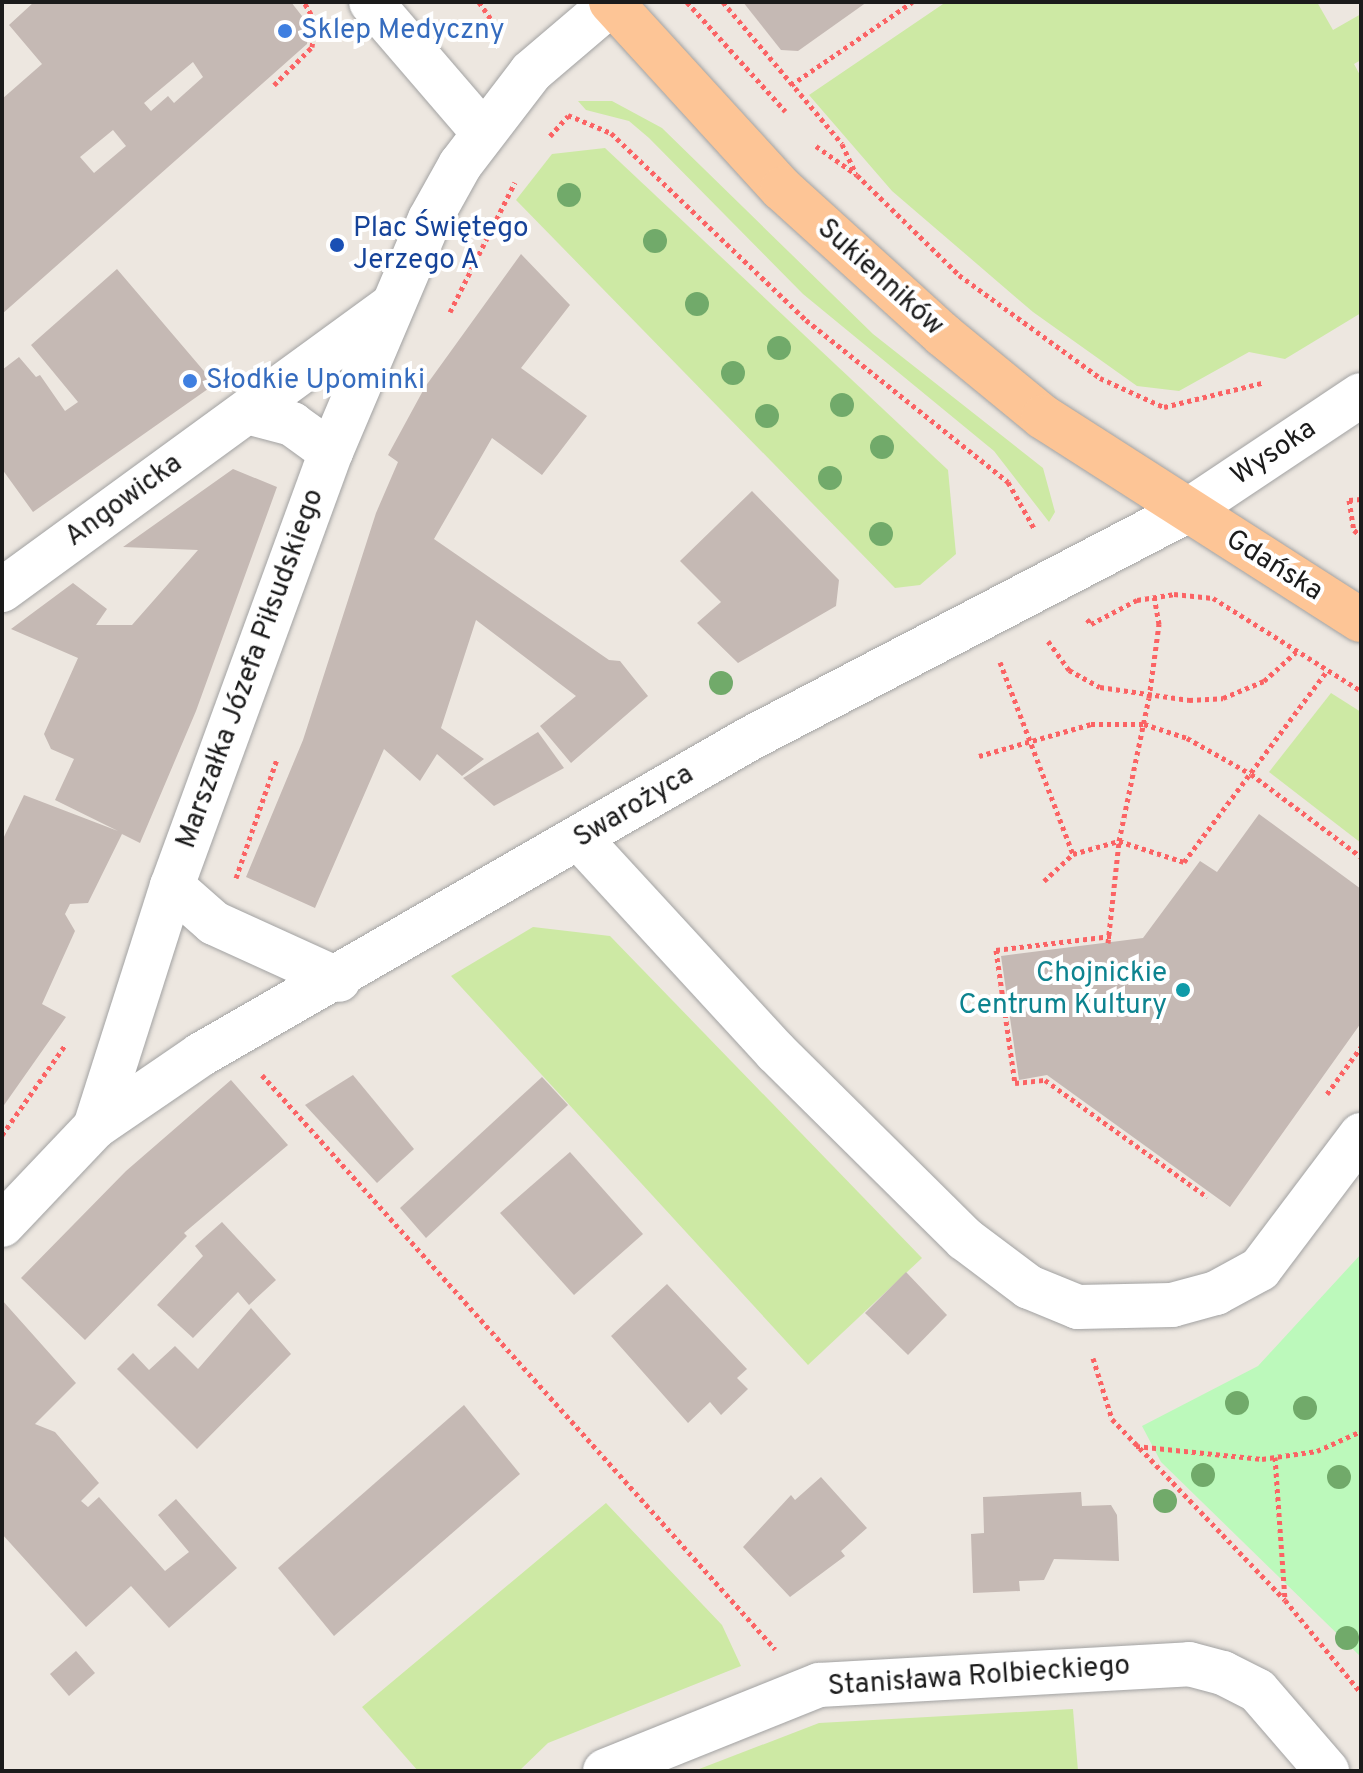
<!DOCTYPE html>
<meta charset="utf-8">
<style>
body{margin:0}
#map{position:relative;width:1363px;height:1773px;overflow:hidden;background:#ede7e0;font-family:Overpass,sans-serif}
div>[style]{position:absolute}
.grass>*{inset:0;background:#cde9a4}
.park>*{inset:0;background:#bcf9bb}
.building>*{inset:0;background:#c5b9b4}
.path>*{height:5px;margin-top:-2.5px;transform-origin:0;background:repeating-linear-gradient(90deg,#fb6364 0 4px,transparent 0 8px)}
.roads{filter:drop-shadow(0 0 2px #a2a2a2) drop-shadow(0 0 2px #a2a2a2)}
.minor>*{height:44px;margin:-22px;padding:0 22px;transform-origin:22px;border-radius:22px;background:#fff}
.major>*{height:44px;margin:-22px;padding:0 22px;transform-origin:22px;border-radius:22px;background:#fdc596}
.trees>*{width:24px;height:24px;margin:-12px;border-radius:50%;background:#71aa6a}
.dots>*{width:22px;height:22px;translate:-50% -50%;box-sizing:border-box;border:4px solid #fff;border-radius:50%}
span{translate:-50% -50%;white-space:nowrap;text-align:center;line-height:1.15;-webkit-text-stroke:8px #fff;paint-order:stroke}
.shop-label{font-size:28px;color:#366cbe}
.left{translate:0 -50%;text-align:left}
.transit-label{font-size:28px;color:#164399}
.street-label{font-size:28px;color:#1b1b1b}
.culture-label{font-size:28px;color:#0d838f}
.right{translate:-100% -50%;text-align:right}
.frame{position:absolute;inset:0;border:4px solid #1b1b1b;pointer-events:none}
</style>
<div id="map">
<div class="grass">
<div style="clip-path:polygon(946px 2px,1317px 2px,1333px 30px,1361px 14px,1361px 60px,1354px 64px,1361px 77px,1361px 313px,1285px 359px,1249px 352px,1179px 391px,1137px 386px,1033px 312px,892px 191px,809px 95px)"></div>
<div style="clip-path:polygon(578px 101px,612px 101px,662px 128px,873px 334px,1043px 468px,1055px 512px,1049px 522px,994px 451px,803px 294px,649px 138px,629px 121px,586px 110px)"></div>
<div style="clip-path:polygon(605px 148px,948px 470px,956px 554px,920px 585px,895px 588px,516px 200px,552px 154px)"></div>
<div style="clip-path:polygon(1331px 693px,1361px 712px,1361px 843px,1269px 772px)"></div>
<div style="clip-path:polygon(533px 927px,610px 936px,922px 1258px,808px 1365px,451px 976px)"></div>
<div style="clip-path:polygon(606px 1503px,722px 1625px,741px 1666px,548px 1743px,519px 1771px,418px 1771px,362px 1707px)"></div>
<div style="clip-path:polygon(1073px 1709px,1078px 1771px,694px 1771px,819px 1723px)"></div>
</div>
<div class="park">
<div style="clip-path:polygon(1361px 1254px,1361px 1657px,1161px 1462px,1142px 1426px,1258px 1366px)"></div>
</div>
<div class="building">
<div style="clip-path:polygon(evenodd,34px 2px,291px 2px,309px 25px,308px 34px,307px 44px,2px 314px,2px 99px,42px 64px,9px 25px,34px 2px,193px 62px,203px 77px,174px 103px,168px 96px,151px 111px,144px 103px,193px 62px,34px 2px,113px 130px,126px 146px,94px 173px,80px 157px,113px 130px)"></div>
<div style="clip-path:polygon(743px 2px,867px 2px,798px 51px,781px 50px)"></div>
<div style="clip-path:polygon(521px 254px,570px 305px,521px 368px,587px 416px,542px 475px,492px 438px,434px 539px,609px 660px,620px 661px,648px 696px,571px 763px,540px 726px,576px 696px,476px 620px,441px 728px,484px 759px,462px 776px,437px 754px,420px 781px,384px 749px,315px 908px,246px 877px,303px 740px,376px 513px,398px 462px,388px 455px,425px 387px)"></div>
<div style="clip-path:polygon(117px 269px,215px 384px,33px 512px,2px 469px,2px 370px,19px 357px,36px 377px,40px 375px,65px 411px,78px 402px,31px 345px)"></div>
<div style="clip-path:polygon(233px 469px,277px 487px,196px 711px,140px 843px,122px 834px,88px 903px,70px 904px,65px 914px,75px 931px,42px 1004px,66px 1017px,2px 1108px,2px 841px,24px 795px,118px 831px,55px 800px,74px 759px,51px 749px,44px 734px,78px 658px,11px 629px,73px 583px,107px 609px,96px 625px,132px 625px,198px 550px,123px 547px)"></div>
<div style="clip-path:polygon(752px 491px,839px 580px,836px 606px,738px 663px,697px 623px,721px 602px,680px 561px)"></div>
<div style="clip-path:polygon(538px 732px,564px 768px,494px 806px,463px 778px)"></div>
<div style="clip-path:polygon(1259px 814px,1361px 889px,1361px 1023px,1230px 1207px,1047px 1075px,1019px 1080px,1001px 956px,1143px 938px,1200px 861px,1217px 872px)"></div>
<div style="clip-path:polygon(353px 1075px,414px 1149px,377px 1183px,305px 1105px)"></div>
<div style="clip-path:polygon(542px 1077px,568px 1105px,426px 1238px,400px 1208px)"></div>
<div style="clip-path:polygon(231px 1080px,288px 1145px,184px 1233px,187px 1236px,85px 1340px,21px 1278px,126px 1171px)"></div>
<div style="clip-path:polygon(570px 1152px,643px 1234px,574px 1295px,500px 1213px)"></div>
<div style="clip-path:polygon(222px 1222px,276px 1280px,249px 1305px,238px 1292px,193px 1338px,157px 1305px,203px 1256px,195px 1246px)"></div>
<div style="clip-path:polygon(906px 1272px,947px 1315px,908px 1355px,865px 1313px)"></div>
<div style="clip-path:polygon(667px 1284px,747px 1369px,737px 1378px,748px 1389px,721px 1415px,710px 1402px,688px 1423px,611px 1336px)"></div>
<div style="clip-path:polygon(2px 1300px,76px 1383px,35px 1424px,55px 1432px,99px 1483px,81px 1501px,88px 1507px,99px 1497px,165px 1571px,189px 1552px,158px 1515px,176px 1499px,237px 1568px,169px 1628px,131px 1586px,86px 1627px,2px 1534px)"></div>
<div style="clip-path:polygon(251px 1308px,291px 1354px,197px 1449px,117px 1369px,133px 1353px,149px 1370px,175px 1346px,198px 1369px)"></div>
<div style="clip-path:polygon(464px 1405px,520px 1474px,334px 1636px,278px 1568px)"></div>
<div style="clip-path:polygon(821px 1477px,867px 1528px,841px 1551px,845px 1556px,790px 1597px,743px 1547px,791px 1495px,795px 1500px)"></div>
<div style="clip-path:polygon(1081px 1492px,1082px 1506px,1111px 1505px,1117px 1515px,1119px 1561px,1054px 1559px,1044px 1580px,1019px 1581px,1020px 1591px,973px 1593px,971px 1534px,984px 1533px,983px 1497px)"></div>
<div style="clip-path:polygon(76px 1651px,95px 1673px,69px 1696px,50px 1674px)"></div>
</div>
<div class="path">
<div style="left:479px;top:2px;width:38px;rotate:55deg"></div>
<div style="left:687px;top:2px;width:147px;rotate:48deg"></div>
<div style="left:723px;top:2px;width:185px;rotate:50deg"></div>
<div style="left:842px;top:144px;width:33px;rotate:65deg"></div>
<div style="left:274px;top:85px;width:54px;rotate:-45deg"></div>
<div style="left:312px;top:47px;width:26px;rotate:-83deg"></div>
<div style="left:315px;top:21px;width:22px;rotate:-120deg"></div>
<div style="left:791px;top:85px;width:147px;rotate:-34.4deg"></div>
<div style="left:568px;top:115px;width:47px;rotate:22.7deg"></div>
<div style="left:611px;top:133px;width:270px;rotate:43.8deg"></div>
<div style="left:806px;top:320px;width:259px;rotate:38.7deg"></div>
<div style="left:1008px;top:482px;width:55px;rotate:60.6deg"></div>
<div style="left:550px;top:136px;width:27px;rotate:-48deg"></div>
<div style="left:816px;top:146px;width:50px;rotate:35.3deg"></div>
<div style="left:857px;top:175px;width:143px;rotate:44.4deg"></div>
<div style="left:959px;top:275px;width:175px;rotate:36.1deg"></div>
<div style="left:1100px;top:378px;width:70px;rotate:24.4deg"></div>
<div style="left:1164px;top:407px;width:101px;rotate:-13.8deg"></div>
<div style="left:450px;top:312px;width:145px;rotate:-63.4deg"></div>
<div style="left:1361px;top:499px;width:12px;rotate:175deg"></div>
<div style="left:1349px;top:500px;width:30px;rotate:81deg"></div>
<div style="left:1354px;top:530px;width:9px;rotate:41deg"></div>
<div style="left:1087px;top:619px;width:6px;rotate:51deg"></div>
<div style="left:1091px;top:624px;width:52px;rotate:-27.6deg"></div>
<div style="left:1137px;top:600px;width:37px;rotate:-9deg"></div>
<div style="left:1174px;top:594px;width:39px;rotate:6deg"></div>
<div style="left:1213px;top:598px;width:175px;rotate:32.1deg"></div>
<div style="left:1048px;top:641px;width:36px;rotate:54deg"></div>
<div style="left:1069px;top:670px;width:35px;rotate:29deg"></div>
<div style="left:1100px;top:687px;width:90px;rotate:8.3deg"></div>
<div style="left:1189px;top:700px;width:34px;rotate:-3deg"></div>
<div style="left:1223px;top:698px;width:44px;rotate:-22.5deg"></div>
<div style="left:1264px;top:681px;width:43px;rotate:-42.2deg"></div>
<div style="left:1000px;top:662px;width:205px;rotate:69.2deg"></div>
<div style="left:979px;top:756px;width:116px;rotate:-15.9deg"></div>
<div style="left:1091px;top:724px;width:53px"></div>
<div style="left:1144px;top:724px;width:45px;rotate:18deg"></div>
<div style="left:1187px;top:738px;width:73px;rotate:29.4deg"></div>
<div style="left:1251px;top:774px;width:138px;rotate:37deg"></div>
<div style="left:236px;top:878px;width:126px;rotate:-71deg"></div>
<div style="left:1044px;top:881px;width:40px;rotate:-43deg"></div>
<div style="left:1073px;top:854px;width:48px;rotate:-15.8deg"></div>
<div style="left:1119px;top:841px;width:68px;rotate:17.9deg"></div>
<div style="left:1184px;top:862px;width:239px;rotate:-53.2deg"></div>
<div style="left:1111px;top:936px;width:116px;rotate:173.1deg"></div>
<div style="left:996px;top:950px;width:134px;rotate:81.9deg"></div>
<div style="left:1015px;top:1083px;width:30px;rotate:-6deg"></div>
<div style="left:1045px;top:1080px;width:200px;rotate:35.8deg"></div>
<div style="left:1108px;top:943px;width:103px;rotate:-83.8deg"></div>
<div style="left:1119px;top:841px;width:146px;rotate:-78.2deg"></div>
<div style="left:1149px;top:698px;width:75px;rotate:-82.3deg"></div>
<div style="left:1159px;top:624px;width:27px;rotate:-100deg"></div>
<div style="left:262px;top:1075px;width:770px;rotate:48.21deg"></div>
<div style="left:1327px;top:1094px;width:58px;rotate:-54.1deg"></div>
<div style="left:2px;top:1135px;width:111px;rotate:-54.9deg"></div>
<div style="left:1093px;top:1358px;width:64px;rotate:72.7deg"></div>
<div style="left:1112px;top:1419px;width:250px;rotate:46.3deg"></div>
<div style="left:1285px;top:1600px;width:120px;rotate:50.7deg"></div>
<div style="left:1136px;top:1446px;width:127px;rotate:5.9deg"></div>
<div style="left:1262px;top:1459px;width:56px;rotate:-8.3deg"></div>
<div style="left:1317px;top:1451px;width:48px;rotate:-24.4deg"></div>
<div style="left:1275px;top:1457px;width:142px;rotate:86deg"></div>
</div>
<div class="roads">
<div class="minor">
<div style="left:371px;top:2px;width:172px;rotate:49.3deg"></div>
<div style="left:247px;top:412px;width:47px;rotate:14.9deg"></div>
<div style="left:292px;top:424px;width:48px;rotate:35.7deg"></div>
<div style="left:2px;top:590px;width:480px;rotate:-36.1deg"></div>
<div style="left:580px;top:839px;width:289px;rotate:47.4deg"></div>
<div style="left:776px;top:1052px;width:266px;rotate:44.7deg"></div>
<div style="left:965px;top:1239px;width:80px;rotate:36.9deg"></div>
<div style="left:1029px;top:1287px;width:53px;rotate:22.2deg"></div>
<div style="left:1078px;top:1307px;width:94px;rotate:-1.2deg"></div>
<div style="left:1172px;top:1305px;width:46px;rotate:-15.3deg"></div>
<div style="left:1216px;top:1293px;width:50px;rotate:-28.6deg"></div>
<div style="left:1260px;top:1269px;width:168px;rotate:-53deg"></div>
<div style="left:172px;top:886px;width:56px;rotate:41.4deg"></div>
<div style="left:214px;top:923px;width:137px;rotate:24.5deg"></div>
<div style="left:95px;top:1127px;width:127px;rotate:-34.4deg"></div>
<div style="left:200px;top:1055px;width:633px;rotate:-29.92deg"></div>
<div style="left:749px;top:739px;width:494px;rotate:-27.5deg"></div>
<div style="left:1187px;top:511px;width:209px;rotate:-33.7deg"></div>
<div style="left:2px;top:1225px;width:135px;rotate:-46.5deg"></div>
<div style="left:95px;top:1127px;width:253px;rotate:-72.3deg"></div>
<div style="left:172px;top:886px;width:462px;rotate:-69.9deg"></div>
<div style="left:331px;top:452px;width:253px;rotate:-67deg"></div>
<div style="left:430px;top:219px;width:62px;rotate:-60.9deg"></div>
<div style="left:460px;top:165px;width:117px;rotate:-52.6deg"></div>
<div style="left:531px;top:72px;width:106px;rotate:-40.4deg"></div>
<div style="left:605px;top:1771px;width:231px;rotate:-21.9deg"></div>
<div style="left:819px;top:1685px;width:371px;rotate:-3.2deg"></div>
<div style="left:1189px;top:1664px;width:35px;rotate:15deg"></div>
<div style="left:1223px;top:1673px;width:39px;rotate:27deg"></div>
<div style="left:1258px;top:1691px;width:106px;rotate:49.2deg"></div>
</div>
<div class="major">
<div style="left:611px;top:2px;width:253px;rotate:47.6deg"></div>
<div style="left:782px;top:189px;width:217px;rotate:42.2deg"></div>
<div style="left:943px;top:335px;width:129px;rotate:39.4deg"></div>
<div style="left:1043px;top:417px;width:377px;rotate:32.6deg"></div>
</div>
</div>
<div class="trees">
<div style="left:569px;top:195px"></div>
<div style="left:655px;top:241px"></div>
<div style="left:697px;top:304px"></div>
<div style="left:779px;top:348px"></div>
<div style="left:733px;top:373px"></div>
<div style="left:842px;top:405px"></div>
<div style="left:767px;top:416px"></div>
<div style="left:882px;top:447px"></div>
<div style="left:830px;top:478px"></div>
<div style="left:881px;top:534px"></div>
<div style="left:721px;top:683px"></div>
<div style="left:1237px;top:1403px"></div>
<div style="left:1305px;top:1408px"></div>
<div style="left:1203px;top:1475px"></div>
<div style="left:1339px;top:1477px"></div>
<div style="left:1165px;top:1501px"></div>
<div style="left:1347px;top:1638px"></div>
</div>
<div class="dots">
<div style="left:285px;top:31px;background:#3f7fe0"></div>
<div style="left:337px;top:245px;background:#1a4fb4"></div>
<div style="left:190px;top:381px;background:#3f7fe0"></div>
<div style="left:1183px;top:990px;background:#0f9aa8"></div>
</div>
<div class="shop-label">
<span class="left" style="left:301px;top:31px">Sklep Medyczny</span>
<span class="left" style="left:206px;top:381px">Słodkie Upominki</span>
</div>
<div class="transit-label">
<span class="left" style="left:353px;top:245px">Plac Świętego<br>Jerzego A</span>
</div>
<div class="street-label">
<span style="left:880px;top:278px;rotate:42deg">Sukienników</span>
<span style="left:1274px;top:453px;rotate:-34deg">Wysoka</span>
<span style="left:124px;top:501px;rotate:-36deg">Angowicka</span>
<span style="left:1274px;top:566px;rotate:32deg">Gdańska</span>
<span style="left:251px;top:669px;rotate:-70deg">Marszałka Józefa Piłsudskiego</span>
<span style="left:634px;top:807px;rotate:-31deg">Swarożyca</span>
<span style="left:979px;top:1677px;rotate:-4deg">Stanisława Rolbieckiego</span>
</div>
<div class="culture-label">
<span class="right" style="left:1167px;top:990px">Chojnickie<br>Centrum Kultury</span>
</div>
<div class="frame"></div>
</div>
